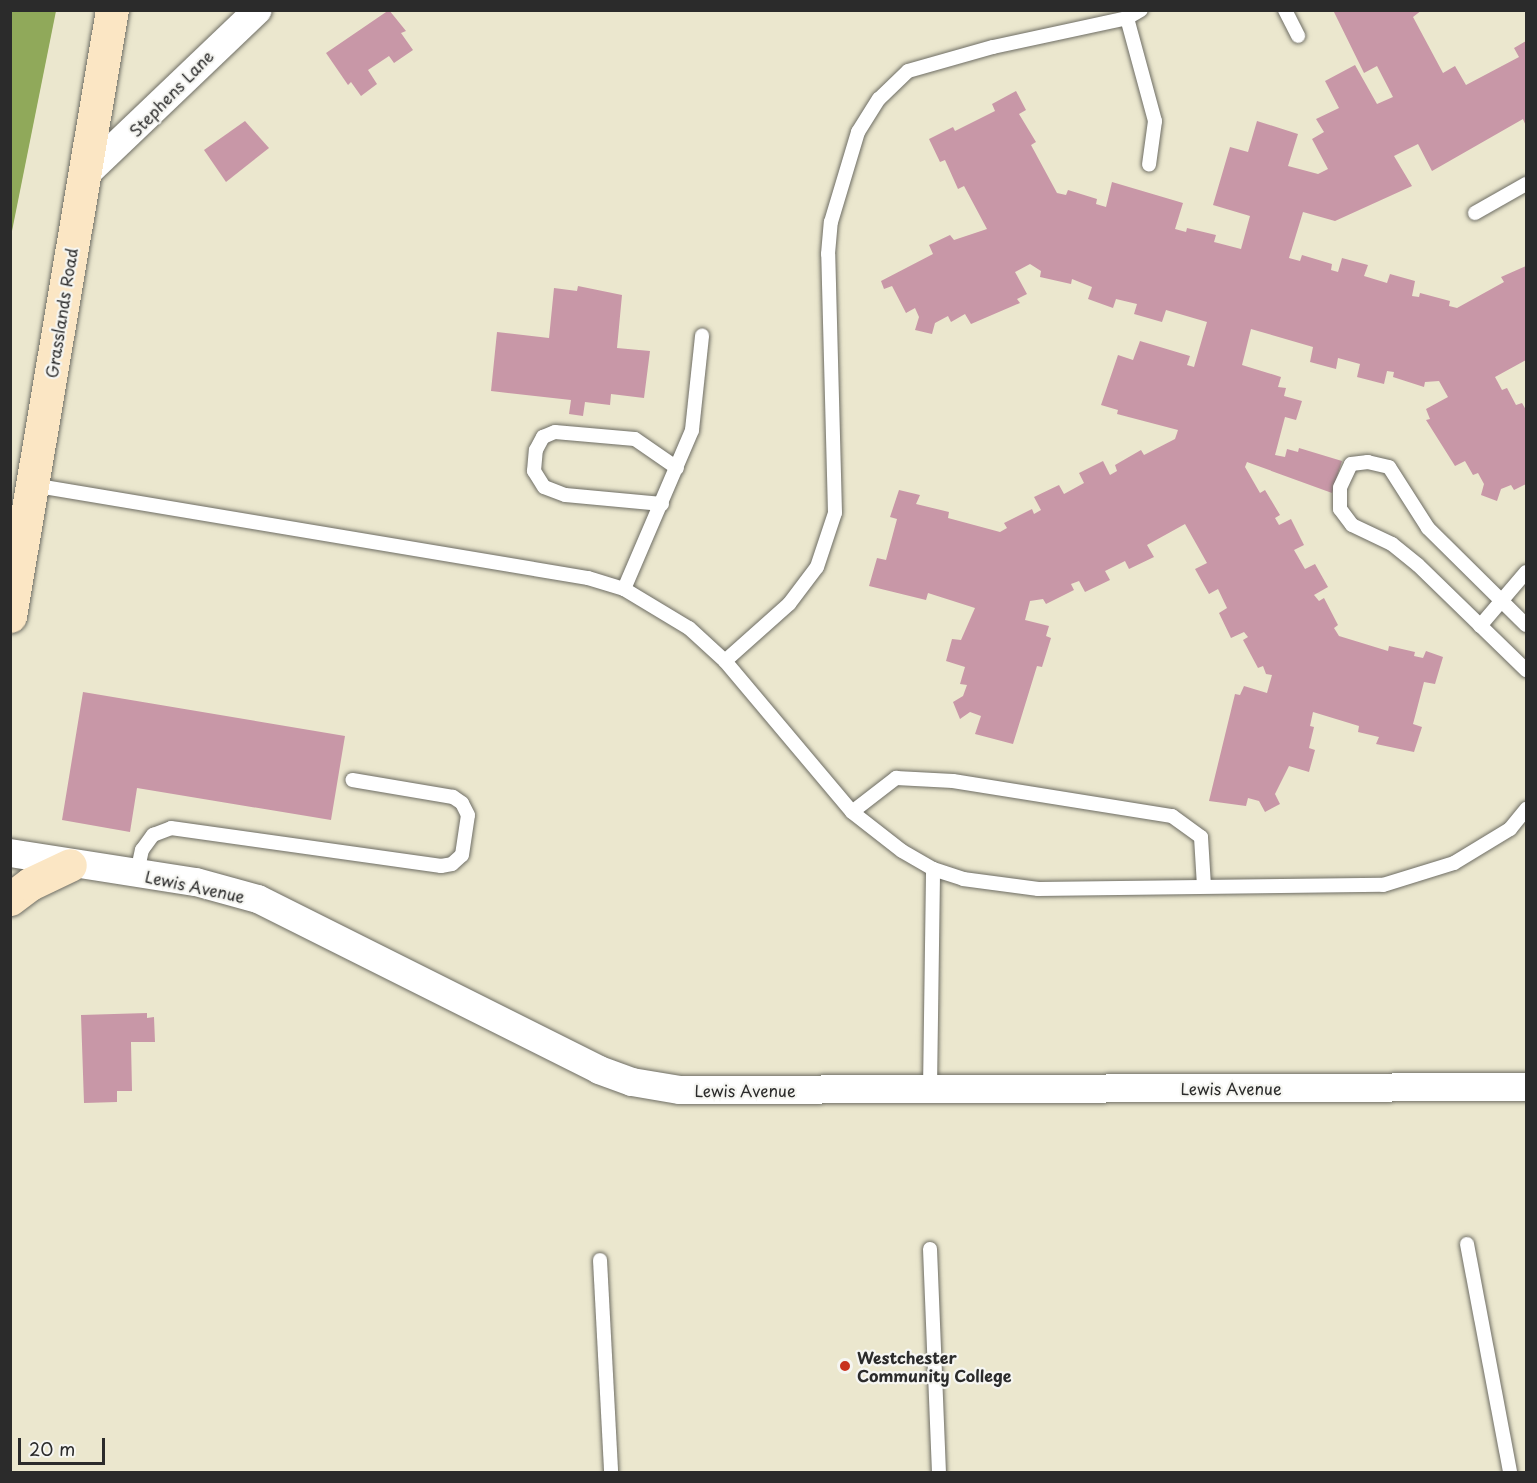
<!DOCTYPE html>
<style>
body{margin:0}
#map{position:relative;width:1537px;height:1483px;overflow:hidden;background:#ebe7ce;font-family:"Playpen Sans",sans-serif}
div>[style]{position:absolute}
.forest>*{inset:0;background:#90a95a}
.building>*{inset:0;background:#c897a7}
.roads{filter:drop-shadow(0 0 2px #6e6d64) drop-shadow(0 0 2px #6e6d64)}
.lane>*{height:14px;margin:-7px;padding:0 7px;transform-origin:7px;border-radius:7px;background:#fff}
.street>*{height:28px;margin:-14px;padding:0 14px;transform-origin:14px;border-radius:14px;background:#fff}
.secondary>*{height:33px;margin:-16.5px;padding:0 16.5px;transform-origin:16.5px;border-radius:16.5px;background:#fbe6c4}
.dots>*{width:16px;height:16px;translate:-50% -50%;box-sizing:border-box;border:3px solid #f6f6f2;border-radius:50%}
span{translate:-50% -50%;white-space:nowrap;text-align:center;line-height:1.15;-webkit-text-stroke:4.5px #f6f6f2;paint-order:stroke}
.street-label{font-size:16px;color:#2b2b2b}
.poi-label{font-size:16px;color:#2b2b2b;font-weight:700}
.left{translate:0 -50%;text-align:left}
.frame{position:absolute;inset:0;border:12px solid #2b2b2b;pointer-events:none}
.scale{position:absolute;left:18px;top:1438px;width:87px;height:27px;box-sizing:border-box;border:3px solid #2b2b2b;border-top:0;padding-left:8px;font-size:18px;line-height:21px;white-space:nowrap;color:#2b2b2b;-webkit-text-stroke:4px #f6f6f2;paint-order:stroke}
</style>
<div id="map">
<div class="forest">
<div style="clip-path:polygon(11px 10px,56px 11px,11px 236px,10px 11px)"></div>
</div>
<div class="building">
<div style="clip-path:polygon(389px 10px,406px 31px,401px 33px,413px 50px,394px 63px,389px 56px,368px 70px,377px 84px,361px 96px,351px 82px,348px 85px,326px 53px)"></div>
<div style="clip-path:polygon(1333px 10px,1422px 10px,1413px 17px,1443px 73px,1455px 66px,1466px 85px,1519px 57px,1514px 48px,1526px 41px,1526px 126px,1523px 119px,1432px 171px,1418px 144px,1394px 156px,1412px 186px,1335px 221px,1303px 212px,1289px 258px,1300px 261px,1302px 255px,1332px 264px,1331px 270px,1338px 272px,1342px 258px,1368px 265px,1364px 276px,1387px 283px,1390px 274px,1415px 281px,1412px 296px,1419px 297px,1420px 293px,1450px 301px,1449px 306px,1457px 308px,1504px 282px,1501px 277px,1526px 266px,1526px 360px,1495px 377px,1502px 390px,1507px 388px,1516px 405px,1522px 403px,1526px 410px,1526px 484px,1514px 490px,1511px 485px,1501px 489px,1497px 501px,1481px 495px,1484px 484px,1478px 473px,1473px 475px,1465px 461px,1455px 466px,1426px 420px,1430px 419px,1426px 409px,1448px 397px,1439px 381px,1425px 382px,1424px 387px,1393px 377px,1394px 372px,1387px 371px,1384px 384px,1357px 377px,1360px 364px,1338px 358px,1336px 369px,1310px 362px,1313px 347px,1251px 329px,1242px 365px,1281px 377px,1278px 387px,1286px 388px,1284px 396px,1302px 401px,1296px 420px,1285px 417px,1275px 455px,1285px 457px,1287px 449px,1298px 452px,1299px 448px,1342px 461px,1332px 493px,1247px 462px,1245px 467px,1260px 493px,1265px 490px,1280px 515px,1275px 518px,1279px 525px,1291px 519px,1304px 545px,1294px 550px,1305px 569px,1315px 564px,1328px 587px,1314px 595px,1319px 601px,1324px 598px,1338px 625px,1334px 628px,1339px 636px,1388px 651px,1389px 646px,1415px 652px,1414px 656px,1423px 658px,1426px 651px,1443px 657px,1435px 684px,1424px 682px,1413px 724px,1422px 727px,1414px 752px,1376px 744px,1379px 737px,1358px 732px,1359px 726px,1313px 712px,1310px 726px,1314px 727px,1309px 748px,1315px 750px,1309px 772px,1289px 766px,1275px 794px,1280px 804px,1265px 812px,1259px 801px,1248px 798px,1246px 806px,1209px 801px,1235px 694px,1240px 695px,1244px 686px,1267px 693px,1272px 675px,1266px 674px,1263px 666px,1258px 668px,1243px 640px,1248px 637px,1244px 632px,1231px 638px,1219px 613px,1227px 608px,1218px 589px,1209px 594px,1195px 569px,1207px 563px,1185px 524px,1147px 545px,1154px 557px,1129px 569px,1125px 561px,1105px 571px,1110px 580px,1085px 592px,1079px 581px,1071px 584px,1074px 590px,1046px 604px,1043px 599px,1030px 601px,1025px 620px,1049px 626px,1046px 636px,1051px 638px,1042px 667px,1037px 666px,1013px 744px,975px 734px,981px 716px,970px 712px,960px 719px,953px 702px,963px 696px,967px 685px,960px 684px,965px 667px,946px 661px,952px 639px,961px 640px,975px 608px,928px 593px,926px 600px,869px 586px,877px 558px,886px 560px,897px 519px,890px 517px,899px 490px,920px 495px,916px 504px,949px 512px,948px 518px,1000px 532px,1007px 528px,1004px 523px,1032px 509px,1034px 514px,1041px 510px,1034px 497px,1059px 485px,1064px 494px,1084px 483px,1079px 473px,1103px 461px,1110px 475px,1117px 471px,1115px 465px,1141px 450px,1144px 455px,1175px 439px,1178px 430px,1117px 414px,1118px 410px,1101px 405px,1118px 355px,1133px 360px,1140px 341px,1190px 356px,1187px 365px,1194px 367px,1207px 322px,1166px 310px,1162px 322px,1134px 314px,1137px 304px,1116px 299px,1113px 308px,1088px 299px,1092px 287px,1072px 279px,1071px 284px,1040px 277px,1041px 271px,1030px 264px,1015px 272px,1027px 294px,1017px 299px,1020px 303px,971px 324px,965px 314px,951px 322px,948px 316px,935px 323px,932px 334px,915px 330px,919px 317px,915px 308px,906px 313px,892px 286px,884px 289px,881px 281px,933px 254px,929px 245px,950px 235px,954px 240px,987px 229px,964px 186px,958px 189px,945px 160px,940px 162px,929px 139px,953px 127px,955px 131px,995px 111px,992px 104px,1016px 91px,1026px 110px,1019px 114px,1036px 142px,1031px 145px,1057px 193px,1066px 195px,1068px 190px,1097px 199px,1096px 204px,1106px 207px,1112px 182px,1183px 203px,1175px 229px,1186px 232px,1187px 228px,1216px 235px,1214px 242px,1241px 249px,1250px 216px,1213px 205px,1230px 147px,1248px 152px,1257px 121px,1298px 134px,1288px 166px,1318px 174px,1328px 169px,1312px 139px,1324px 132px,1316px 119px,1339px 108px,1325px 81px,1355px 65px,1377px 104px,1393px 97px,1377px 66px,1364px 73px)"></div>
<div style="clip-path:polygon(245px 121px,269px 148px,226px 182px,204px 150px)"></div>
<div style="clip-path:polygon(578px 286px,622px 295px,617px 348px,650px 351px,644px 398px,611px 394px,610px 405px,585px 402px,583px 416px,569px 414px,571px 400px,491px 391px,497px 332px,549px 338px,554px 288px,577px 291px)"></div>
<div style="clip-path:polygon(83px 692px,345px 736px,331px 820px,137px 788px,130px 832px,62px 820px)"></div>
<div style="clip-path:polygon(147px 1013px,147px 1018px,154px 1017px,155px 1042px,131px 1042px,132px 1091px,117px 1091px,117px 1102px,84px 1103px,81px 1015px)"></div>
</div>
<div class="roads">
<div class="lane">
<div style="left:1285px;top:10px;width:29px;rotate:63deg"></div>
<div style="left:1127px;top:18px;width:107px;rotate:74.8deg"></div>
<div style="left:1155px;top:121px;width:44px;rotate:97.8deg"></div>
<div style="left:1475px;top:213px;width:59px;rotate:-29.6deg"></div>
<div style="left:32px;top:485px;width:564px;rotate:9.5deg"></div>
<div style="left:588px;top:578px;width:38px;rotate:17deg"></div>
<div style="left:624px;top:589px;width:76px;rotate:31deg"></div>
<div style="left:689px;top:628px;width:49px;rotate:42.5deg"></div>
<div style="left:725px;top:661px;width:197px;rotate:49.9deg"></div>
<div style="left:852px;top:812px;width:63px;rotate:38deg"></div>
<div style="left:902px;top:851px;width:36px;rotate:30deg"></div>
<div style="left:933px;top:869px;width:32px;rotate:18deg"></div>
<div style="left:963px;top:879px;width:76px;rotate:7.6deg"></div>
<div style="left:1038px;top:889px;width:345px;rotate:-0.7deg"></div>
<div style="left:1383px;top:885px;width:74px;rotate:-17.2deg"></div>
<div style="left:1454px;top:863px;width:66px;rotate:-31.3deg"></div>
<div style="left:1510px;top:829px;width:26px;rotate:-51deg"></div>
<div style="left:662px;top:504px;width:97px;rotate:-174.7deg"></div>
<div style="left:565px;top:495px;width:22px;rotate:-159deg"></div>
<div style="left:544px;top:487px;width:19px;rotate:-122deg"></div>
<div style="left:534px;top:471px;width:21px;rotate:-85deg"></div>
<div style="left:536px;top:450px;width:15px;rotate:-62deg"></div>
<div style="left:543px;top:437px;width:13px;rotate:-23deg"></div>
<div style="left:555px;top:432px;width:80px;rotate:5deg"></div>
<div style="left:635px;top:439px;width:51px;rotate:34.6deg"></div>
<div style="left:624px;top:589px;width:173px;rotate:-66.8deg"></div>
<div style="left:692px;top:430px;width:95px;rotate:-83.9deg"></div>
<div style="left:1526px;top:625px;width:138px;rotate:-135.3deg"></div>
<div style="left:1428px;top:528px;width:72px;rotate:-122.6deg"></div>
<div style="left:1389px;top:467px;width:22px;rotate:-167deg"></div>
<div style="left:1368px;top:462px;width:17px;rotate:173deg"></div>
<div style="left:1351px;top:464px;width:26px;rotate:115deg"></div>
<div style="left:1340px;top:488px;width:21px;rotate:90deg"></div>
<div style="left:1340px;top:509px;width:20px;rotate:53deg"></div>
<div style="left:1352px;top:525px;width:44px;rotate:25.4deg"></div>
<div style="left:1392px;top:544px;width:33px;rotate:39deg"></div>
<div style="left:1418px;top:565px;width:151px;rotate:44.2deg"></div>
<div style="left:1480px;top:626px;width:71px;rotate:-49.6deg"></div>
<div style="left:725px;top:661px;width:86px;rotate:-41.7deg"></div>
<div style="left:789px;top:604px;width:46px;rotate:-52.9deg"></div>
<div style="left:817px;top:567px;width:57px;rotate:-71.6deg"></div>
<div style="left:835px;top:513px;width:259px;rotate:-91.5deg"></div>
<div style="left:828px;top:254px;width:32px;rotate:-85deg"></div>
<div style="left:831px;top:222px;width:94px;rotate:-73.3deg"></div>
<div style="left:858px;top:132px;width:39px;rotate:-58deg"></div>
<div style="left:879px;top:99px;width:40px;rotate:-44deg"></div>
<div style="left:908px;top:71px;width:88px;rotate:-15.8deg"></div>
<div style="left:993px;top:47px;width:137px;rotate:-12.2deg"></div>
<div style="left:1127px;top:18px;width:16px;rotate:-30deg"></div>
<div style="left:852px;top:812px;width:56px;rotate:-37.7deg"></div>
<div style="left:896px;top:778px;width:57px;rotate:3deg"></div>
<div style="left:953px;top:781px;width:222px;rotate:9.1deg"></div>
<div style="left:1172px;top:816px;width:36px;rotate:36deg"></div>
<div style="left:1201px;top:837px;width:49px;rotate:86.5deg"></div>
<div style="left:137px;top:873px;width:24px;rotate:-78deg"></div>
<div style="left:142px;top:850px;width:19px;rotate:-54deg"></div>
<div style="left:153px;top:835px;width:19px;rotate:-21deg"></div>
<div style="left:171px;top:828px;width:273px;rotate:8deg"></div>
<div style="left:441px;top:866px;width:11px;rotate:-10deg"></div>
<div style="left:452px;top:864px;width:13px;rotate:-42deg"></div>
<div style="left:462px;top:855px;width:40px;rotate:-81.5deg"></div>
<div style="left:468px;top:815px;width:13px;rotate:-117deg"></div>
<div style="left:462px;top:803px;width:11px;rotate:-146deg"></div>
<div style="left:453px;top:797px;width:102px;rotate:-170.4deg"></div>
<div style="left:930px;top:1089px;width:220px;rotate:-89.2deg"></div>
<div style="left:1467px;top:1244px;width:232px;rotate:79.3deg"></div>
<div style="left:930px;top:1249px;width:223px;rotate:87.7deg"></div>
<div style="left:600px;top:1260px;width:212px;rotate:87deg"></div>
</div>
<div class="street">
<div style="left:84px;top:176px;width:240px;rotate:-43.7deg"></div>
<div style="left:10px;top:853px;width:188px;rotate:8.9deg"></div>
<div style="left:196px;top:882px;width:64px;rotate:15.3deg"></div>
<div style="left:258px;top:899px;width:381px;rotate:26.6deg"></div>
<div style="left:599px;top:1070px;width:35px;rotate:20deg"></div>
<div style="left:632px;top:1082px;width:49px;rotate:9.5deg"></div>
<div style="left:680px;top:1090px;width:846px;rotate:-0.2deg"></div>
</div>
<div class="secondary">
<div style="left:10px;top:616px;width:615px;rotate:-80.45deg"></div>
<div style="left:10px;top:899px;width:25px;rotate:-37deg"></div>
<div style="left:30px;top:884px;width:44px;rotate:-25.4deg"></div>
</div>
</div>
<div class="dots">
<div style="left:845px;top:1366px;background:#c8321e"></div>
</div>
<div class="street-label">
<span style="left:171px;top:93px;rotate:-46deg">Stephens Lane</span>
<span style="left:61px;top:313px;rotate:-81deg">Grasslands Road</span>
<span style="left:195px;top:886px;rotate:12deg">Lewis Avenue</span>
<span style="left:1231px;top:1088px">Lewis Avenue</span>
<span style="left:745px;top:1090px">Lewis Avenue</span>
</div>
<div class="poi-label">
<span class="left" style="left:857px;top:1366px">Westchester<br>Community College</span>
</div>
<div class="frame"></div>
<div class="scale">20 m</div>
</div>
